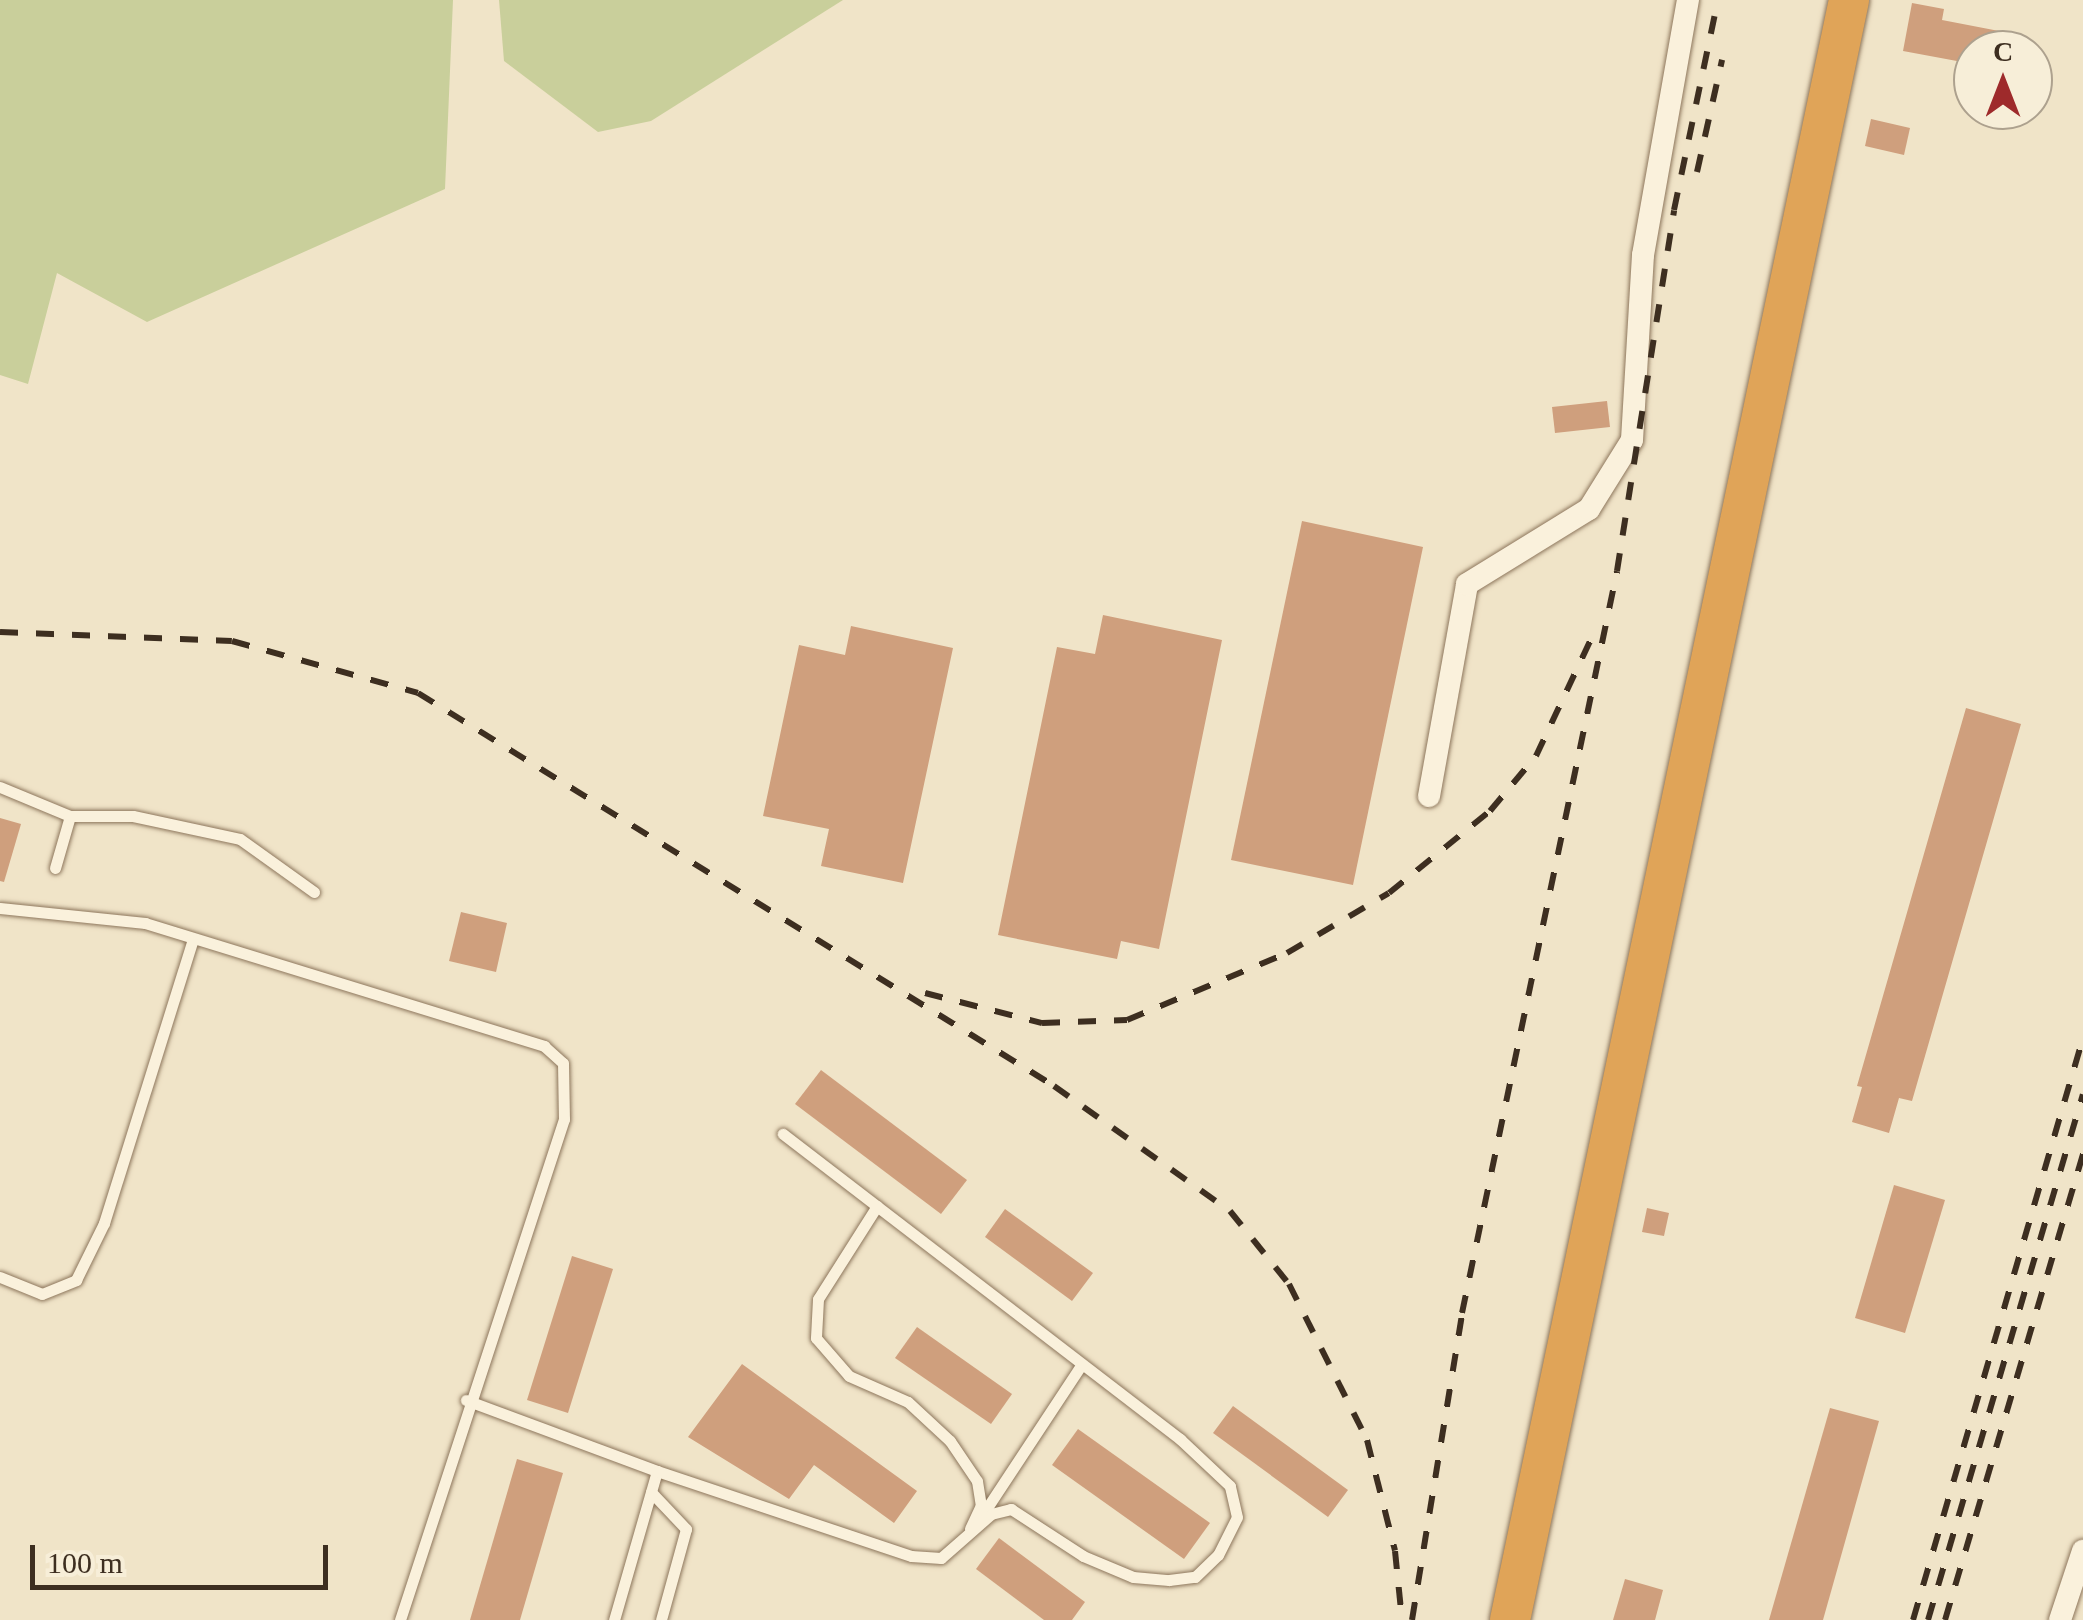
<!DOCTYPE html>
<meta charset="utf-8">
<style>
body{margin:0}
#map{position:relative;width:2083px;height:1620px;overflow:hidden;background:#f0e4c8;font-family:Georgia,serif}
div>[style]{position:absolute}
.green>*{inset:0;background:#c9cf9b}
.building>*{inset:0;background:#cf9f7d}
.roads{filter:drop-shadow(0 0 2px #8d765c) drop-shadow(0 0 2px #8d765c)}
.lane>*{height:11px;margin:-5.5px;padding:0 5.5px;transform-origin:5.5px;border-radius:5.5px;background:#faf1dc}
.street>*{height:22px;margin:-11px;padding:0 11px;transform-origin:11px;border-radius:11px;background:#faf1dc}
.highway>*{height:40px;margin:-20px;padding:0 20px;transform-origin:20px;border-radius:20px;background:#e0a458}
.rail>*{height:6px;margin-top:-3px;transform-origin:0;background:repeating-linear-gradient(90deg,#3d2e20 0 18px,transparent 0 36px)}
span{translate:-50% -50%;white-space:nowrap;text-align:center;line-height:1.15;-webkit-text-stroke:9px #f7eed8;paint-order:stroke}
.north{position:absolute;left:1953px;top:30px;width:100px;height:100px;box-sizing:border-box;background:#f7eed8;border:2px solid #ada18e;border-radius:50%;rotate:0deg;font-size:28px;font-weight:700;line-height:40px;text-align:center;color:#3d2e20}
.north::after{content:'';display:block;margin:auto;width:35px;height:45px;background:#9e2a2b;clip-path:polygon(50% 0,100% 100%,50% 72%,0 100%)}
.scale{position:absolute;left:30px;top:1545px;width:298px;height:45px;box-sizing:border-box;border:5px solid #3d2e20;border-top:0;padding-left:12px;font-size:30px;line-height:35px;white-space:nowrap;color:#3d2e20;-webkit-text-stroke:8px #f7eed8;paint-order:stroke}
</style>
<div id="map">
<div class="green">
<div style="clip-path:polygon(0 0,453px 0,445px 189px,147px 322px,57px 273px,28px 384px,0 375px)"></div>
<div style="clip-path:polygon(499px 0,843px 0,651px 121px,598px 132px,504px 61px)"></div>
</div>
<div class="building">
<div style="clip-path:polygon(1912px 3px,1944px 9px,1942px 20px,1999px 31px,1996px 50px,1973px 50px,1973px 64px,1903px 51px)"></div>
<div style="clip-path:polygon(1871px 119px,1910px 128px,1904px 155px,1865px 146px)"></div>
<div style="clip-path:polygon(1607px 401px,1610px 427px,1555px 433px,1552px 407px)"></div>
<div style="clip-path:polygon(1302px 521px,1423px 547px,1353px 885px,1231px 860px)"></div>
<div style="clip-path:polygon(1103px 615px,1222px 640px,1159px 949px,1121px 941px,1117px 959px,998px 935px,1057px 647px,1095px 654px)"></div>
<div style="clip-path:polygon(851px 626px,953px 648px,903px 883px,821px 866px,829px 829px,763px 816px,799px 645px,845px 655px)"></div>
<div style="clip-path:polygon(1966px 708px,2021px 724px,1912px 1101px,1899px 1098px,1889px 1133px,1852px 1122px,1862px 1087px,1857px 1086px)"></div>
<div style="clip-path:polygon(0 818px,21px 824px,4px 882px,0 881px)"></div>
<div style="clip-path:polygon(461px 912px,507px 923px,496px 972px,449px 961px)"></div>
<div style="clip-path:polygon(821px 1070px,967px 1180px,941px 1214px,795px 1104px)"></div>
<div style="clip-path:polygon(1894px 1185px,1945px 1200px,1905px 1333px,1855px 1318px)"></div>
<div style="clip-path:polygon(1647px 1208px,1669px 1213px,1664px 1236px,1642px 1232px)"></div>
<div style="clip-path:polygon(1005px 1209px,1093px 1273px,1072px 1301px,985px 1237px)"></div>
<div style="clip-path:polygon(572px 1256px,613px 1269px,568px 1413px,527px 1400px)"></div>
<div style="clip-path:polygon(917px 1327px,1012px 1394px,991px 1424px,895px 1358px)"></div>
<div style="clip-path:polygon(742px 1364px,917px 1491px,894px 1523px,814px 1465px,789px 1499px,688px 1437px)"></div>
<div style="clip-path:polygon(1233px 1406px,1348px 1490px,1328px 1517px,1213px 1433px)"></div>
<div style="clip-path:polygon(1830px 1408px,1879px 1421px,1823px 1620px,1769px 1620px)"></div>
<div style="clip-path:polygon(1078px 1429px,1210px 1523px,1184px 1559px,1052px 1465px)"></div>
<div style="clip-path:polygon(517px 1459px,563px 1473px,520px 1620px,470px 1620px)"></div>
<div style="clip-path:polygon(999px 1538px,1085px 1602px,1072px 1620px,1044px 1620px,976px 1569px)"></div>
<div style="clip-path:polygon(1625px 1579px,1663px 1590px,1655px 1620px,1613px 1620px)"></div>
</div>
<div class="roads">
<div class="lane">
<div style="left:0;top:787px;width:76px;rotate:22.5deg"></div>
<div style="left:70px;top:816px;width:54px;rotate:106.1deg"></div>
<div style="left:70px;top:816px;width:63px"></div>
<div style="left:133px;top:816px;width:109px;rotate:12.1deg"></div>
<div style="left:240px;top:839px;width:91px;rotate:35.6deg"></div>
<div style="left:0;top:908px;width:146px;rotate:5.9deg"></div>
<div style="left:145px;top:923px;width:418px;rotate:17.1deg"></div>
<div style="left:544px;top:1046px;width:25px;rotate:42deg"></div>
<div style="left:563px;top:1063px;width:56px;rotate:89deg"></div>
<div style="left:564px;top:1119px;width:527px;rotate:108.13deg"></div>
<div style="left:877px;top:1206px;width:110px;rotate:122.4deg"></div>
<div style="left:818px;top:1299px;width:39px;rotate:93deg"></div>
<div style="left:816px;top:1338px;width:50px;rotate:49deg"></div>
<div style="left:849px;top:1376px;width:64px;rotate:23.8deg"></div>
<div style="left:908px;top:1402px;width:57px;rotate:42.9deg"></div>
<div style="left:950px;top:1441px;width:48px;rotate:56deg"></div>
<div style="left:977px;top:1481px;width:24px;rotate:81deg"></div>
<div style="left:981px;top:1505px;width:26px;rotate:115deg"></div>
<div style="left:0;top:1277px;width:45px;rotate:22deg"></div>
<div style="left:42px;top:1294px;width:37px;rotate:-22deg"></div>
<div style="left:76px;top:1280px;width:64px;rotate:-63.8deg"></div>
<div style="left:104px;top:1223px;width:294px;rotate:-72.6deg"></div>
<div style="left:466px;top:1400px;width:204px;rotate:20.4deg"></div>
<div style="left:651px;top:1492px;width:51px;rotate:46.6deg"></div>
<div style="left:686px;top:1529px;width:94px;rotate:105.4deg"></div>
<div style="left:981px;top:1517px;width:183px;rotate:-56.6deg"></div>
<div style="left:614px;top:1620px;width:155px;rotate:-73.9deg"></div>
<div style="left:657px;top:1471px;width:268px;rotate:18.5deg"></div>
<div style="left:911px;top:1556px;width:30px;rotate:4deg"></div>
<div style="left:941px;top:1558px;width:67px;rotate:-41.3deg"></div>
<div style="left:991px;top:1514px;width:21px;rotate:-14deg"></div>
<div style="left:1011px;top:1509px;width:86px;rotate:33.1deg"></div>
<div style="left:1083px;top:1556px;width:54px;rotate:22.8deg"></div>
<div style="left:1133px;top:1577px;width:36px;rotate:5deg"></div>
<div style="left:1169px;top:1580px;width:26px;rotate:-7deg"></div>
<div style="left:1195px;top:1577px;width:32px;rotate:-44deg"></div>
<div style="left:1218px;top:1555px;width:42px;rotate:-63.4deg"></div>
<div style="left:1237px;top:1517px;width:32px;rotate:-103deg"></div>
<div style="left:1230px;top:1486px;width:69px;rotate:-136.8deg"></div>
<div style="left:1180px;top:1439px;width:501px;rotate:-142.47deg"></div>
</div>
<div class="street">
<div style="left:1429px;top:796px;width:215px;rotate:-79.8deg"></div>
<div style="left:1467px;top:584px;width:143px;rotate:-31.6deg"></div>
<div style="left:1589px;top:509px;width:81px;rotate:-58.1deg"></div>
<div style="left:1632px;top:440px;width:185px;rotate:-86.6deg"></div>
<div style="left:1643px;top:255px;width:259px;rotate:-80deg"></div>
<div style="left:2060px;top:1620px;width:73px;rotate:-71.6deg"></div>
</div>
<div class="highway">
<div style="left:1510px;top:1620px;width:1655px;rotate:-78.18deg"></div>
</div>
</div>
<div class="rail">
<div style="left:1697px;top:172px;width:115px;rotate:-77.4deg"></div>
<div style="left:0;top:632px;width:232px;rotate:2.2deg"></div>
<div style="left:232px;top:641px;width:193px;rotate:15.6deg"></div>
<div style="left:418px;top:693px;width:748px;rotate:31.71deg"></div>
<div style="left:1054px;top:1086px;width:216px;rotate:35.4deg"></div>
<div style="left:1230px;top:1211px;width:94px;rotate:51.1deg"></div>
<div style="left:1289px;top:1284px;width:174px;rotate:63.4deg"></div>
<div style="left:1367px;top:1440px;width:114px;rotate:75.8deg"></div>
<div style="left:1395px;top:1551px;width:69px;rotate:84.2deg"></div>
<div style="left:925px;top:993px;width:121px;rotate:14.4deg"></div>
<div style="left:1042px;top:1023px;width:85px;rotate:-2deg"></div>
<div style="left:1127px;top:1020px;width:173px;rotate:-22.7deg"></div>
<div style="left:1287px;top:953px;width:118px;rotate:-30.5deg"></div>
<div style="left:1389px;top:893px;width:130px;rotate:-39.1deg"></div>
<div style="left:1490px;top:811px;width:72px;rotate:-50.1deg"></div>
<div style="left:1536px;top:756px;width:134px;rotate:-64.8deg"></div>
<div style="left:1412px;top:1620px;width:311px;rotate:-80.7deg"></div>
<div style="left:1462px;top:1313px;width:758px;rotate:-78.2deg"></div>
<div style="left:1617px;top:571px;width:365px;rotate:-81deg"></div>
<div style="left:1674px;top:210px;width:215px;rotate:-78.2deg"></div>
<div style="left:1913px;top:1620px;width:606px;rotate:-73.72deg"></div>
<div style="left:1928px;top:1620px;width:548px;rotate:-73.58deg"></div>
<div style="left:1945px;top:1620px;width:487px;rotate:-73.5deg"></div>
</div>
<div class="north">С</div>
<div class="scale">100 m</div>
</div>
